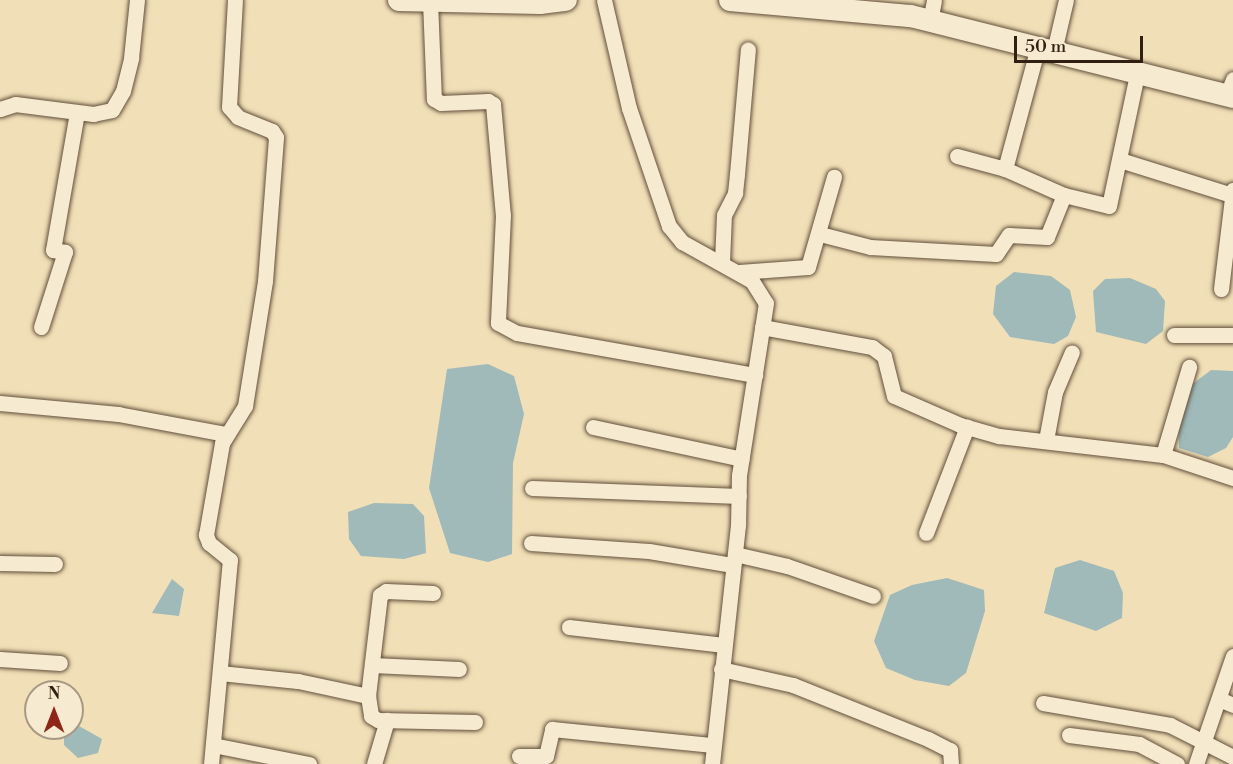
<!DOCTYPE html>
<style>
body{margin:0}
#map{position:relative;width:1233px;height:764px;overflow:hidden;background:#f1dfb7;font-family:"Libre Bodoni",serif}
div>[style]{position:absolute}
.water>*{inset:0;background:#9fbab9}
.roads{filter:drop-shadow(0 0 2px #614f3b) drop-shadow(0 0 2px #614f3b)}
.street>*{height:15px;margin:-7.5px;padding:0 7.5px;transform-origin:7.5px;border-radius:7.5px;background:#f6ead0}
.secondary>*{height:22px;margin:-11px;padding:0 11px;transform-origin:11px;border-radius:11px;background:#f6ead0}
span{translate:-50% -50%;white-space:nowrap;text-align:center;line-height:1.15;-webkit-text-stroke:4.5px #f6ead0;paint-order:stroke}
.north{position:absolute;left:24px;top:680px;width:60px;height:60px;box-sizing:border-box;background:#f6ead0;border:2px solid #a79984;border-radius:50%;rotate:0deg;font-size:16px;font-weight:700;line-height:24px;text-align:center;color:#311f12}
.north::after{content:'';display:block;margin:auto;width:21px;height:27px;background:#8f2418;clip-path:polygon(50% 0,100% 100%,50% 72%,0 100%)}
.scale{position:absolute;left:1014px;top:36px;width:129px;height:27px;box-sizing:border-box;border:3px solid #311f12;border-top:0;padding-left:8px;font-size:18px;line-height:21px;white-space:nowrap;color:#311f12;-webkit-text-stroke:4px #f6ead0;paint-order:stroke}
</style>
<div id="map">
<div class="water">
<div style="clip-path:polygon(1014px 272px,1051px 276px,1070px 290px,1076px 317px,1068px 336px,1054px 344px,1010px 337px,993px 314px,996px 286px)"></div>
<div style="clip-path:polygon(1130px 278px,1156px 289px,1165px 301px,1163px 331px,1146px 344px,1096px 332px,1093px 291px,1105px 279px)"></div>
<div style="clip-path:polygon(488px 364px,514px 376px,524px 414px,513px 463px,512px 554px,488px 562px,450px 553px,429px 488px,447px 369px)"></div>
<div style="clip-path:polygon(1211px 370px,1233px 371px,1233px 437px,1226px 448px,1208px 457px,1179px 448px,1178px 425px,1190px 386px)"></div>
<div style="clip-path:polygon(374px 503px,413px 504px,424px 516px,426px 553px,404px 559px,361px 556px,349px 539px,348px 512px)"></div>
<div style="clip-path:polygon(1080px 560px,1114px 571px,1123px 593px,1122px 618px,1096px 631px,1044px 613px,1055px 568px)"></div>
<div style="clip-path:polygon(947px 578px,984px 590px,985px 611px,966px 673px,949px 686px,915px 680px,886px 668px,874px 641px,890px 595px,912px 585px)"></div>
<div style="clip-path:polygon(172px 579px,184px 589px,179px 616px,152px 613px)"></div>
<div style="clip-path:polygon(72px 722px,102px 739px,98px 753px,78px 758px,64px 745px,64px 731px,72px 728px)"></div>
</div>
<div class="roads">
<div class="street">
<div style="left:604px;top:0;width:111px;rotate:77deg"></div>
<div style="left:629px;top:108px;width:125px;rotate:71.3deg"></div>
<div style="left:669px;top:226px;width:21px;rotate:51deg"></div>
<div style="left:682px;top:242px;width:80px;rotate:29.1deg"></div>
<div style="left:752px;top:281px;width:26px;rotate:58deg"></div>
<div style="left:766px;top:303px;width:174px;rotate:98.9deg"></div>
<div style="left:739px;top:475px;width:50px;rotate:91.1deg"></div>
<div style="left:738px;top:525px;width:240px;rotate:96.2deg"></div>
<div style="left:430px;top:1px;width:98px;rotate:87.7deg"></div>
<div style="left:434px;top:99px;width:8px;rotate:30deg"></div>
<div style="left:441px;top:103px;width:47px;rotate:-2.4deg"></div>
<div style="left:488px;top:101px;width:6px;rotate:31deg"></div>
<div style="left:493px;top:104px;width:111px;rotate:84.9deg"></div>
<div style="left:503px;top:215px;width:108px;rotate:92.7deg"></div>
<div style="left:498px;top:323px;width:21px;rotate:28deg"></div>
<div style="left:517px;top:333px;width:242px;rotate:10deg"></div>
<div style="left:930px;top:21px;width:21px;rotate:-79deg"></div>
<div style="left:1054px;top:51px;width:52px;rotate:-76.8deg"></div>
<div style="left:1227px;top:95px;width:17px;rotate:-69deg"></div>
<div style="left:0;top:109px;width:16px;rotate:-18deg"></div>
<div style="left:15px;top:104px;width:79px;rotate:7.3deg"></div>
<div style="left:93px;top:114px;width:19px;rotate:-12deg"></div>
<div style="left:112px;top:110px;width:22px;rotate:-60deg"></div>
<div style="left:123px;top:91px;width:34px;rotate:-76deg"></div>
<div style="left:131px;top:58px;width:58px;rotate:-84.1deg"></div>
<div style="left:957px;top:156px;width:50px;rotate:15.2deg"></div>
<div style="left:1005px;top:169px;width:64px;rotate:23.8deg"></div>
<div style="left:1064px;top:195px;width:46px;rotate:13.7deg"></div>
<div style="left:1109px;top:206px;width:135px;rotate:-78deg"></div>
<div style="left:1120px;top:160px;width:117px;rotate:17.4deg"></div>
<div style="left:1005px;top:169px;width:126px;rotate:-74.9deg"></div>
<div style="left:820px;top:234px;width:52px;rotate:14.6deg"></div>
<div style="left:870px;top:247px;width:126px;rotate:3.2deg"></div>
<div style="left:996px;top:254px;width:23px;rotate:-56deg"></div>
<div style="left:1009px;top:235px;width:38px;rotate:3deg"></div>
<div style="left:1047px;top:237px;width:45px;rotate:-68deg"></div>
<div style="left:722px;top:262px;width:47px;rotate:-87.6deg"></div>
<div style="left:724px;top:215px;width:25px;rotate:-63deg"></div>
<div style="left:735px;top:193px;width:19px;rotate:-84deg"></div>
<div style="left:737px;top:174px;width:125px;rotate:-85deg"></div>
<div style="left:739px;top:272px;width:69px;rotate:-4.1deg"></div>
<div style="left:808px;top:267px;width:94px;rotate:-73.9deg"></div>
<div style="left:1221px;top:289px;width:100px;rotate:-83.1deg"></div>
<div style="left:41px;top:327px;width:79px;rotate:-72.3deg"></div>
<div style="left:65px;top:252px;width:12px;rotate:-171deg"></div>
<div style="left:53px;top:250px;width:140px;rotate:-80.1deg"></div>
<div style="left:762px;top:327px;width:112px;rotate:10.3deg"></div>
<div style="left:872px;top:347px;width:15px;rotate:37deg"></div>
<div style="left:884px;top:356px;width:41px;rotate:76deg"></div>
<div style="left:894px;top:396px;width:72px;rotate:23.7deg"></div>
<div style="left:960px;top:425px;width:41px;rotate:15.8deg"></div>
<div style="left:999px;top:436px;width:165px;rotate:6.6deg"></div>
<div style="left:1163px;top:455px;width:74px;rotate:18.2deg"></div>
<div style="left:1174px;top:335px;width:59px"></div>
<div style="left:0;top:403px;width:119px;rotate:5.3deg"></div>
<div style="left:118px;top:414px;width:110px;rotate:10.5deg"></div>
<div style="left:593px;top:427px;width:152px;rotate:12.1deg"></div>
<div style="left:1046px;top:440px;width:49px;rotate:-79.4deg"></div>
<div style="left:1055px;top:392px;width:43px;rotate:-67deg"></div>
<div style="left:1163px;top:455px;width:92px;rotate:-73.5deg"></div>
<div style="left:532px;top:488px;width:207px;rotate:2.2deg"></div>
<div style="left:926px;top:533px;width:114px;rotate:-68.9deg"></div>
<div style="left:531px;top:543px;width:118px;rotate:3.9deg"></div>
<div style="left:649px;top:551px;width:85px;rotate:9.5deg"></div>
<div style="left:735px;top:554px;width:53px;rotate:13deg"></div>
<div style="left:787px;top:566px;width:91px;rotate:19.2deg"></div>
<div style="left:0;top:563px;width:55px;rotate:1deg"></div>
<div style="left:433px;top:593px;width:47px;rotate:-177.6deg"></div>
<div style="left:386px;top:591px;width:7px;rotate:146deg"></div>
<div style="left:380px;top:595px;width:102px;rotate:96.8deg"></div>
<div style="left:368px;top:696px;width:20px;rotate:81deg"></div>
<div style="left:371px;top:716px;width:8px;rotate:30deg"></div>
<div style="left:378px;top:720px;width:97px;rotate:1.2deg"></div>
<div style="left:569px;top:627px;width:156px;rotate:6.6deg"></div>
<div style="left:0;top:659px;width:60px;rotate:3.8deg"></div>
<div style="left:372px;top:665px;width:87px;rotate:2.6deg"></div>
<div style="left:721px;top:669px;width:74px;rotate:12.5deg"></div>
<div style="left:793px;top:685px;width:145px;rotate:21.8deg"></div>
<div style="left:928px;top:739px;width:25px;rotate:27deg"></div>
<div style="left:950px;top:750px;width:14px;rotate:86deg"></div>
<div style="left:220px;top:673px;width:78px;rotate:5.9deg"></div>
<div style="left:298px;top:681px;width:72px;rotate:12.1deg"></div>
<div style="left:1219px;top:699px;width:15px;rotate:23deg"></div>
<div style="left:1043px;top:703px;width:129px;rotate:9.8deg"></div>
<div style="left:1170px;top:725px;width:71px;rotate:26.9deg"></div>
<div style="left:1069px;top:735px;width:71px;rotate:7.3deg"></div>
<div style="left:1139px;top:744px;width:43px;rotate:27.8deg"></div>
<div style="left:213px;top:745px;width:98px;rotate:11.2deg"></div>
<div style="left:519px;top:756px;width:27px"></div>
<div style="left:546px;top:756px;width:28px;rotate:-77deg"></div>
<div style="left:552px;top:729px;width:162px;rotate:5.7deg"></div>
<div style="left:211px;top:764px;width:205px;rotate:-84.7deg"></div>
<div style="left:230px;top:560px;width:27px;rotate:-141deg"></div>
<div style="left:209px;top:543px;width:9px;rotate:-111deg"></div>
<div style="left:206px;top:535px;width:93px;rotate:-80.1deg"></div>
<div style="left:222px;top:443px;width:44px;rotate:-58.1deg"></div>
<div style="left:245px;top:406px;width:127px;rotate:-80.9deg"></div>
<div style="left:265px;top:281px;width:144px;rotate:-85.6deg"></div>
<div style="left:276px;top:137px;width:7px;rotate:-124deg"></div>
<div style="left:272px;top:131px;width:37px;rotate:-158deg"></div>
<div style="left:238px;top:117px;width:13px;rotate:-132deg"></div>
<div style="left:229px;top:107px;width:107px;rotate:-86.8deg"></div>
<div style="left:374px;top:764px;width:46px;rotate:-73.5deg"></div>
<div style="left:1196px;top:764px;width:114px;rotate:-71.1deg"></div>
</div>
<div class="secondary">
<div style="left:399px;top:0;width:141px;rotate:1.2deg"></div>
<div style="left:540px;top:3px;width:26px;rotate:-7deg"></div>
<div style="left:730px;top:0;width:182px;rotate:5.1deg"></div>
<div style="left:911px;top:16px;width:332px;rotate:14.1deg"></div>
</div>
</div>
<div class="north">N</div>
<div class="scale">50 m</div>
</div>
